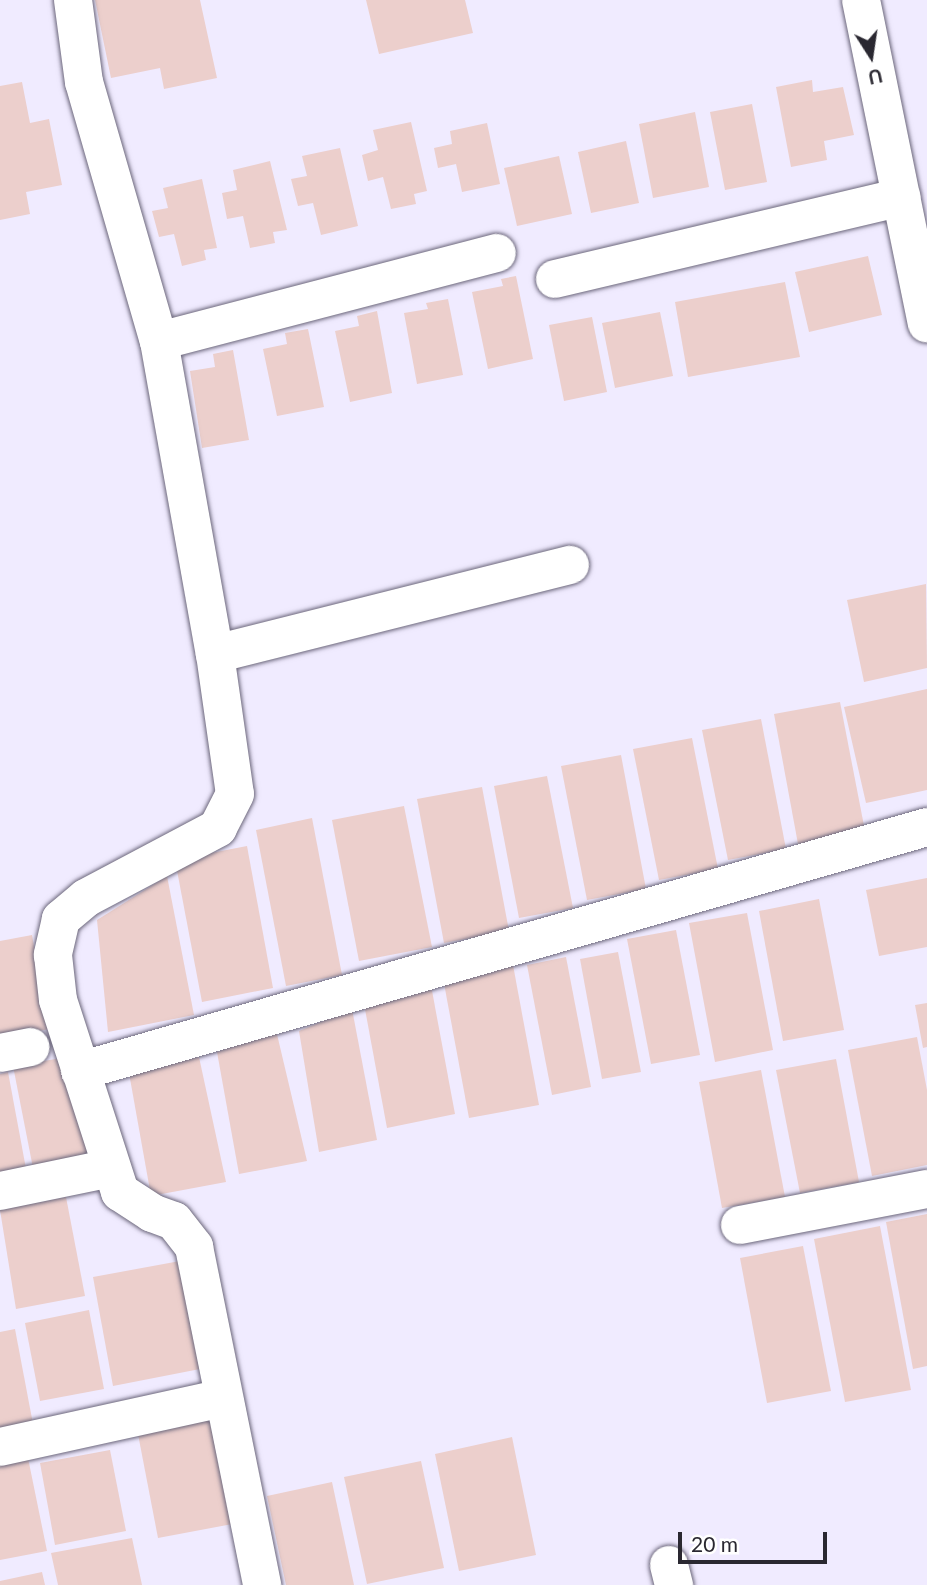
<!DOCTYPE html>
<style>
body{margin:0}
#map{position:relative;width:927px;height:1585px;overflow:hidden;background:#f0ebff;font-family:Lato,sans-serif}
div>[style]{position:absolute}
.building>*{inset:0;background:#eccfcc}
.roads{filter:drop-shadow(0 0 2px #6c677c) drop-shadow(0 0 2px #6c677c)}
.minor>*{height:38px;margin:-19px;padding:0 19px;transform-origin:19px;border-radius:19px;background:#fff}
span{translate:-50% -50%;white-space:nowrap;text-align:center;line-height:1.15;-webkit-text-stroke:6px #fff;paint-order:stroke}
.north{position:absolute;left:836px;top:21px;width:70px;height:70px;-webkit-text-stroke:5px #fff;paint-order:stroke;rotate:168deg;font-size:19px;font-weight:700;line-height:28px;text-align:center;color:#2a2831}
.north::after{content:'';display:block;margin:auto;width:24px;height:32px;background:#2a2831;clip-path:polygon(50% 0,100% 100%,50% 72%,0 100%)}
.scale{position:absolute;left:678px;top:1532px;width:149px;height:32px;box-sizing:border-box;border:4px solid #2a2831;border-top:0;padding-left:9px;font-size:21px;line-height:24px;white-space:nowrap;color:#2a2831;-webkit-text-stroke:5px #fff;paint-order:stroke}
</style>
<div id="map">
<div class="building">
<div style="clip-path:polygon(95px 0,200px 0,217px 78px,164px 89px,160px 68px,111px 78px)"></div>
<div style="clip-path:polygon(366px 0,465px 0,473px 33px,379px 54px)"></div>
<div style="clip-path:polygon(812px 80px,813px 92px,843px 87px,854px 135px,824px 141px,827px 160px,791px 167px,776px 87px)"></div>
<div style="clip-path:polygon(22px 82px,30px 123px,49px 119px,62px 185px,26px 192px,30px 214px,0 220px,0 86px)"></div>
<div style="clip-path:polygon(752px 104px,767px 182px,725px 190px,710px 112px)"></div>
<div style="clip-path:polygon(695px 112px,709px 187px,653px 198px,639px 124px)"></div>
<div style="clip-path:polygon(411px 122px,427px 191px,414px 194px,416px 204px,391px 209px,383px 177px,368px 181px,362px 155px,378px 150px,373px 130px)"></div>
<div style="clip-path:polygon(487px 123px,500px 184px,462px 192px,456px 164px,438px 168px,434px 148px,452px 144px,450px 131px)"></div>
<div style="clip-path:polygon(626px 141px,639px 203px,591px 213px,578px 152px)"></div>
<div style="clip-path:polygon(340px 148px,358px 226px,321px 235px,313px 203px,298px 206px,291px 179px,307px 176px,302px 156px)"></div>
<div style="clip-path:polygon(559px 156px,572px 214px,517px 226px,504px 168px)"></div>
<div style="clip-path:polygon(270px 161px,287px 230px,273px 232px,275px 243px,250px 248px,243px 216px,227px 219px,222px 193px,237px 190px,233px 170px)"></div>
<div style="clip-path:polygon(202px 179px,217px 248px,204px 250px,206px 260px,182px 266px,174px 234px,159px 237px,152px 211px,168px 208px,163px 188px)"></div>
<div style="clip-path:polygon(868px 256px,882px 315px,809px 332px,795px 272px)"></div>
<div style="clip-path:polygon(516px 276px,533px 359px,488px 369px,472px 292px,503px 286px,501px 279px)"></div>
<div style="clip-path:polygon(785px 282px,800px 357px,688px 377px,675px 302px)"></div>
<div style="clip-path:polygon(448px 299px,463px 375px,417px 384px,404px 313px,428px 309px,426px 303px)"></div>
<div style="clip-path:polygon(377px 311px,392px 393px,350px 402px,335px 331px,359px 326px,357px 316px)"></div>
<div style="clip-path:polygon(660px 312px,673px 376px,615px 388px,602px 323px)"></div>
<div style="clip-path:polygon(592px 317px,607px 392px,564px 401px,549px 325px)"></div>
<div style="clip-path:polygon(308px 329px,324px 407px,277px 416px,263px 349px,287px 344px,285px 333px)"></div>
<div style="clip-path:polygon(233px 350px,249px 440px,202px 448px,190px 371px,215px 367px,213px 354px)"></div>
<div style="clip-path:polygon(926px 584px,927px 668px,864px 682px,847px 600px)"></div>
<div style="clip-path:polygon(927px 689px,927px 790px,866px 803px,844px 707px)"></div>
<div style="clip-path:polygon(840px 702px,865px 831px,798px 844px,774px 714px)"></div>
<div style="clip-path:polygon(761px 719px,786px 849px,728px 860px,702px 730px)"></div>
<div style="clip-path:polygon(692px 738px,718px 869px,659px 880px,633px 749px)"></div>
<div style="clip-path:polygon(621px 755px,646px 889px,587px 900px,561px 766px)"></div>
<div style="clip-path:polygon(547px 776px,573px 908px,519px 918px,494px 786px)"></div>
<div style="clip-path:polygon(482px 787px,509px 931px,444px 943px,417px 799px)"></div>
<div style="clip-path:polygon(404px 806px,432px 947px,359px 961px,332px 820px)"></div>
<div style="clip-path:polygon(312px 818px,342px 975px,286px 986px,256px 830px)"></div>
<div style="clip-path:polygon(247px 846px,273px 988px,202px 1002px,175px 860px)"></div>
<div style="clip-path:polygon(167px 876px,194px 1015px,108px 1032px,97px 920px)"></div>
<div style="clip-path:polygon(927px 878px,927px 947px,879px 956px,866px 890px)"></div>
<div style="clip-path:polygon(819px 899px,844px 1030px,783px 1041px,759px 911px)"></div>
<div style="clip-path:polygon(747px 913px,773px 1050px,715px 1062px,689px 923px)"></div>
<div style="clip-path:polygon(676px 930px,700px 1055px,651px 1064px,627px 939px)"></div>
<div style="clip-path:polygon(32px 935px,49px 1029px,0 1039px,0 941px)"></div>
<div style="clip-path:polygon(618px 952px,641px 1072px,602px 1079px,580px 959px)"></div>
<div style="clip-path:polygon(566px 957px,591px 1087px,552px 1095px,527px 965px)"></div>
<div style="clip-path:polygon(513px 965px,539px 1105px,469px 1118px,443px 978px)"></div>
<div style="clip-path:polygon(430px 980px,455px 1114px,387px 1128px,362px 993px)"></div>
<div style="clip-path:polygon(927px 1003px,927px 1047px,923px 1048px,915px 1005px)"></div>
<div style="clip-path:polygon(352px 1009px,377px 1140px,319px 1152px,299px 1031px)"></div>
<div style="clip-path:polygon(276px 1030px,307px 1161px,239px 1174px,217px 1052px)"></div>
<div style="clip-path:polygon(917px 1037px,927px 1090px,927px 1165px,872px 1176px,848px 1050px)"></div>
<div style="clip-path:polygon(199px 1057px,226px 1182px,151px 1196px,129px 1073px)"></div>
<div style="clip-path:polygon(62px 1058px,90px 1157px,33px 1168px,13px 1066px)"></div>
<div style="clip-path:polygon(836px 1059px,859px 1182px,800px 1193px,776px 1070px)"></div>
<div style="clip-path:polygon(761px 1070px,785px 1197px,722px 1208px,699px 1082px)"></div>
<div style="clip-path:polygon(8px 1072px,27px 1174px,0 1179px,0 1074px)"></div>
<div style="clip-path:polygon(66px 1197px,85px 1296px,16px 1309px,0 1210px)"></div>
<div style="clip-path:polygon(927px 1214px,927px 1366px,913px 1369px,886px 1222px)"></div>
<div style="clip-path:polygon(880px 1226px,911px 1390px,845px 1402px,814px 1239px)"></div>
<div style="clip-path:polygon(803px 1246px,831px 1391px,767px 1403px,740px 1258px)"></div>
<div style="clip-path:polygon(180px 1261px,200px 1369px,113px 1386px,93px 1277px)"></div>
<div style="clip-path:polygon(89px 1310px,104px 1389px,40px 1401px,25px 1323px)"></div>
<div style="clip-path:polygon(15px 1329px,33px 1424px,0 1430px,0 1332px)"></div>
<div style="clip-path:polygon(222px 1412px,243px 1522px,158px 1538px,137px 1429px)"></div>
<div style="clip-path:polygon(512px 1437px,536px 1555px,459px 1571px,435px 1454px)"></div>
<div style="clip-path:polygon(110px 1450px,126px 1531px,55px 1545px,40px 1463px)"></div>
<div style="clip-path:polygon(28px 1458px,47px 1551px,0 1560px,0 1463px)"></div>
<div style="clip-path:polygon(421px 1461px,444px 1568px,367px 1584px,344px 1477px)"></div>
<div style="clip-path:polygon(332px 1482px,354px 1585px,286px 1585px,267px 1496px)"></div>
<div style="clip-path:polygon(132px 1538px,142px 1585px,58px 1585px,51px 1553px)"></div>
<div style="clip-path:polygon(42px 1572px,45px 1585px,0 1585px,0 1581px)"></div>
</div>
<div class="roads">
<div class="minor">
<div style="left:73px;top:0;width:83px;rotate:82.4deg"></div>
<div style="left:84px;top:82px;width:270px;rotate:73.9deg"></div>
<div style="left:159px;top:341px;width:318px;rotate:79.9deg"></div>
<div style="left:215px;top:654px;width:141px;rotate:81.9deg"></div>
<div style="left:235px;top:794px;width:38px;rotate:117deg"></div>
<div style="left:218px;top:828px;width:149px;rotate:152.1deg"></div>
<div style="left:86px;top:898px;width:33px;rotate:140deg"></div>
<div style="left:61px;top:919px;width:37px;rotate:103deg"></div>
<div style="left:53px;top:955px;width:45px;rotate:83.7deg"></div>
<div style="left:58px;top:1000px;width:202px;rotate:72.1deg"></div>
<div style="left:120px;top:1192px;width:38px;rotate:33deg"></div>
<div style="left:152px;top:1213px;width:23px;rotate:20deg"></div>
<div style="left:174px;top:1221px;width:33px;rotate:52deg"></div>
<div style="left:194px;top:1247px;width:345px;rotate:78.6deg"></div>
<div style="left:861px;top:0;width:330px;rotate:78.5deg"></div>
<div style="left:555px;top:279px;width:356px;rotate:-13.3deg"></div>
<div style="left:159px;top:341px;width:349px;rotate:-14.6deg"></div>
<div style="left:215px;top:654px;width:366px;rotate:-14.1deg"></div>
<div style="left:0;top:1053px;width:31px;rotate:-11deg"></div>
<div style="left:80px;top:1071px;width:881px;rotate:-16.07deg"></div>
<div style="left:0;top:1191px;width:113px;rotate:-11.7deg"></div>
<div style="left:740px;top:1225px;width:190px;rotate:-10.9deg"></div>
<div style="left:0;top:1447px;width:228px;rotate:-12.4deg"></div>
<div style="left:669px;top:1565px;width:21px;rotate:76deg"></div>
</div>
</div>
<div class="north">U</div>
<div class="scale">20 m</div>
</div>
